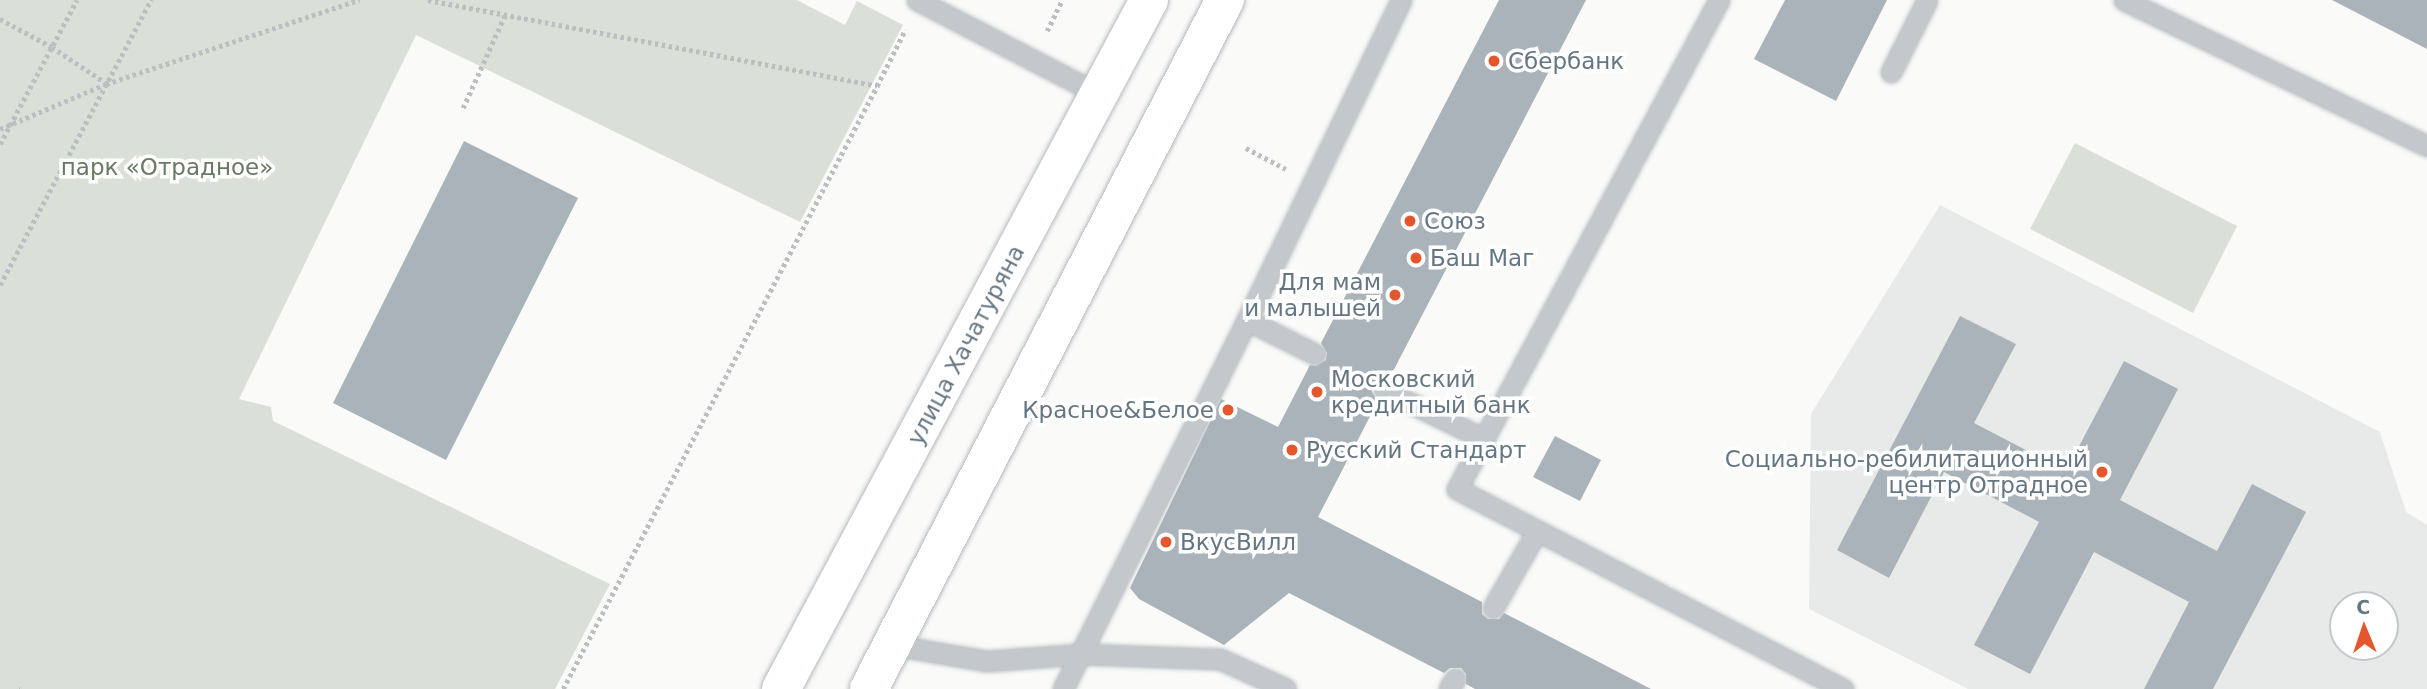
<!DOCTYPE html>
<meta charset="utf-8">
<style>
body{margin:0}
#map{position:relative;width:2427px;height:689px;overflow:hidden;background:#fafaf8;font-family:"DejaVu Sans",sans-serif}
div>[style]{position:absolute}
.built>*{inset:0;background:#e8e9e9}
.green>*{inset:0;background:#dadfd7}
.building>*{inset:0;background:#aab3b9}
.path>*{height:4.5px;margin-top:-2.25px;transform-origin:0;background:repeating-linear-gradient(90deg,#bbbfc2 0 3.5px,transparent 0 7px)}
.roads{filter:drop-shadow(0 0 2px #b3babf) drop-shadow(0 0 2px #b3babf)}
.service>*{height:19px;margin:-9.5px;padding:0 9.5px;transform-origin:9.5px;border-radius:9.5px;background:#c3c8cc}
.secondary>*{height:38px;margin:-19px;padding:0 19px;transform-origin:19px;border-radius:19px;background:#fff}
.dots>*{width:19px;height:19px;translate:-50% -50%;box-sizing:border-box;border:4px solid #fff;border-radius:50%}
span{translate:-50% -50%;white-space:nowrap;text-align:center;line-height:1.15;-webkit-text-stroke:7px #fff;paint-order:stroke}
.poi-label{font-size:23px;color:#657683}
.left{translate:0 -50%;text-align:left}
.right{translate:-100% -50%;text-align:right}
.park-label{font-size:23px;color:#687a64}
.street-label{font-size:23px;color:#657683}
.north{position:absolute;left:2329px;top:591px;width:70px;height:70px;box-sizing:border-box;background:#fff;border:2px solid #c1c8cd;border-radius:50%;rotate:358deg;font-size:19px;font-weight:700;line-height:28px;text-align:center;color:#657683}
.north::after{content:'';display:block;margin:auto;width:24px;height:32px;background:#e4572e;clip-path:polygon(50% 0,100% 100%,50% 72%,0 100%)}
</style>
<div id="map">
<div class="built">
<div style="clip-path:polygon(evenodd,1940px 205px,2380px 432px,2406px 512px,2427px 525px,2427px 689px,1968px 689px,1809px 609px,1811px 414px,1940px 205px,2343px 605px,2385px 605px,2385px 647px,2343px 647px,2343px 605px)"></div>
</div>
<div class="green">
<div style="clip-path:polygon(0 0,797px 0,845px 25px,857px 1px,903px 25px,800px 222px,416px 35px,239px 399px,271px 407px,273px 421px,610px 584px,555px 689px,0 689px)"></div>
<div style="clip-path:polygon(2075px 143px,2237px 226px,2193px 313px,2030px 229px)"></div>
</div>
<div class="building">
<div style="clip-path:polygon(1499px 0,1586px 0,1389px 379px,1382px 378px,1373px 384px,1372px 392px,1378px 401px,1318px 517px,1482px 602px,1482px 614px,1488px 619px,1499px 619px,1504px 613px,1651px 689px,1475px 689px,1466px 684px,1466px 674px,1461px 668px,1450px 668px,1444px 673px,1289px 593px,1224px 645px,1139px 599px,1130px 588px,1221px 399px,1278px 427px,1310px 365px,1316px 366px,1326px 360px,1327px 353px,1321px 343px)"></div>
<div style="clip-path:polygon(1785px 0,1887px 0,1836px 101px,1754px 59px)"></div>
<div style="clip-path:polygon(2332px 0,2427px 0,2427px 49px)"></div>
<div style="clip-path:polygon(464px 141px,578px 198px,446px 460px,333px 403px)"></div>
<div style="clip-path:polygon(1960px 316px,2016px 344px,1974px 423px,2066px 471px,2124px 361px,2178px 389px,2120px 500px,2217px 551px,2252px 484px,2306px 512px,2213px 689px,2144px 689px,2189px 602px,2094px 552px,2030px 674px,1974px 645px,2039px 522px,1944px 472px,1889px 578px,1837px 550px)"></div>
<div style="clip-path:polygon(1555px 436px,1601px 460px,1580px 501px,1533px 477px)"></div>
</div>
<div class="path">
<div style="left:428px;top:0;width:457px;rotate:10.8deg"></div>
<div style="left:877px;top:86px;width:63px;rotate:-63.4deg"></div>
<div style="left:0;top:19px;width:59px;rotate:28.3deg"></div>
<div style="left:52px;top:47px;width:65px;rotate:33.7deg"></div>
<div style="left:1047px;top:31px;width:34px;rotate:-64deg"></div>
<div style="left:463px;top:108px;width:102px;rotate:-65.7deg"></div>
<div style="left:0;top:129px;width:115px;rotate:-23deg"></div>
<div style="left:106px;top:84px;width:267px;rotate:-18.4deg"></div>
<div style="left:0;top:144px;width:163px;rotate:-61.9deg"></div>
<div style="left:1246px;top:148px;width:45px;rotate:27.7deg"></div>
<div style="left:0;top:285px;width:323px;rotate:-62.1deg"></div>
<div style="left:19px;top:689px;width:1px"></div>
<div style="left:563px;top:689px;width:680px;rotate:-62.49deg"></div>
</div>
<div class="roads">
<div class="service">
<div style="left:917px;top:0;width:206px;rotate:27.4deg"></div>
<div style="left:1719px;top:0;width:555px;rotate:118.18deg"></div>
<div style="left:1457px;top:489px;width:435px;rotate:27.4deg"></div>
<div style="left:2124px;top:0;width:336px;rotate:25.7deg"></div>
<div style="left:1891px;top:72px;width:80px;rotate:-63.4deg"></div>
<div style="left:1247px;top:320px;width:76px;rotate:26.6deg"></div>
<div style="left:1384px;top:390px;width:111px;rotate:26.1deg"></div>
<div style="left:1493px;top:608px;width:89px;rotate:-60.3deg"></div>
<div style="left:892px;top:645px;width:97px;rotate:9.5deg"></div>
<div style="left:988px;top:661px;width:93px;rotate:-4.3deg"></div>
<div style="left:1081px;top:654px;width:139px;rotate:2.1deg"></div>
<div style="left:1220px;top:659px;width:72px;rotate:24.4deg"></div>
<div style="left:1063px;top:689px;width:412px;rotate:-63.5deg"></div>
<div style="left:1247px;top:320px;width:355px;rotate:-64.3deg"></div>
<div style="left:1449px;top:689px;width:12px;rotate:-59deg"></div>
</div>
<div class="secondary">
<div style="left:781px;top:689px;width:781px;rotate:-61.89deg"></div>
<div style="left:869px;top:689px;width:776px;rotate:-62.68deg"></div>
</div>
</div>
<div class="dots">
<div style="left:1494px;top:61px;background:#e4572e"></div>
<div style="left:1410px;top:221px;background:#e4572e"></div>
<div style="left:1416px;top:258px;background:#e4572e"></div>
<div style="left:1395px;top:295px;background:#e4572e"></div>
<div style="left:1317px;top:392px;background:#e4572e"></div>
<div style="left:1228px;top:410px;background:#e4572e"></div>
<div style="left:1292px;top:450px;background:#e4572e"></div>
<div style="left:2102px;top:472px;background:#e4572e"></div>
<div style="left:1166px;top:542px;background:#e4572e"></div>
</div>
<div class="poi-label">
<span class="left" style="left:1508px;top:61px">Сбербанк</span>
<span class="left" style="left:1424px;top:221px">Союз</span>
<span class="left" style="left:1430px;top:258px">Баш Маг</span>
<span class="right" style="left:1381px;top:295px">Для мам<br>и малышей</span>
<span class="left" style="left:1331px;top:392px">Московский<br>кредитный банк</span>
<span class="right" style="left:1214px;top:410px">Красное&amp;Белое</span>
<span class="left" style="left:1306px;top:450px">Русский Стандарт</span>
<span class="right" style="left:2088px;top:472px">Социально-ребилитационный<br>центр Отрадное</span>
<span class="left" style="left:1180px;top:542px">ВкусВилл</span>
</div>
<div class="park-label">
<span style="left:167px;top:167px">парк «Отрадное»</span>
</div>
<div class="street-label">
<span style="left:966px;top:345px;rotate:-62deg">улица Хачатуряна</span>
</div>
<div class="north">С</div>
</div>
